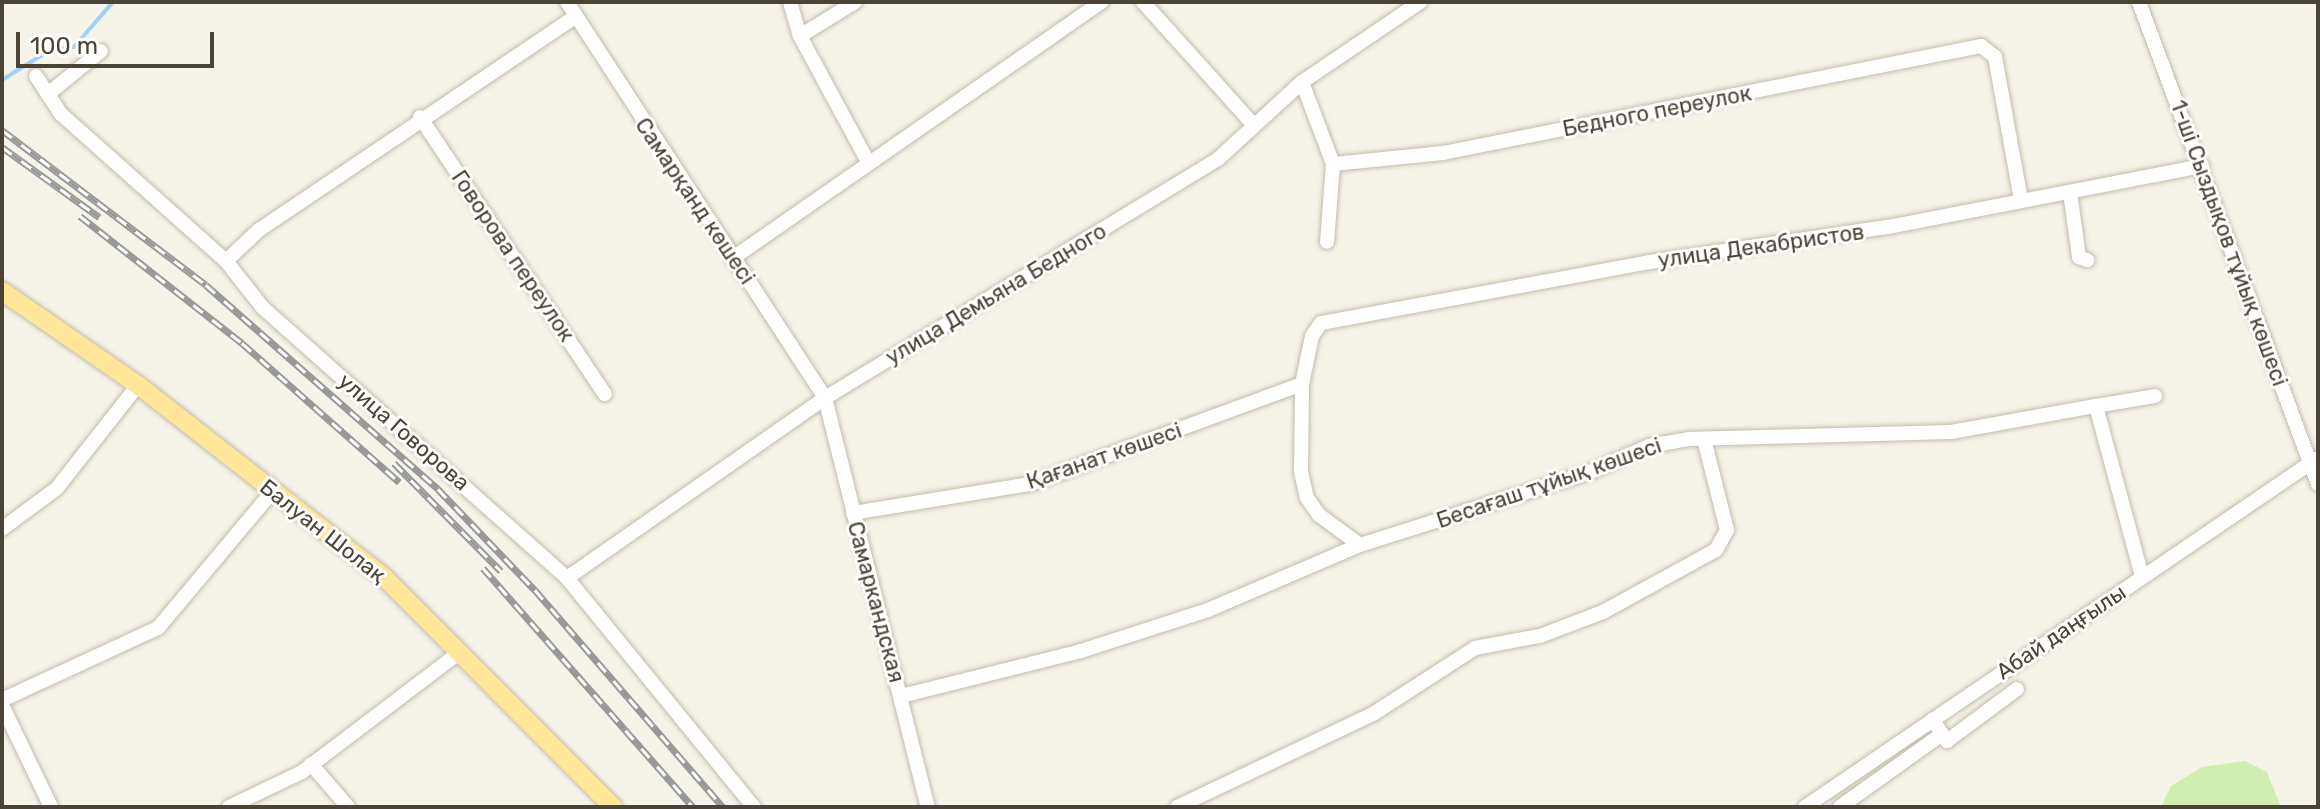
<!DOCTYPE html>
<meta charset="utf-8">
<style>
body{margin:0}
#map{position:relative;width:2320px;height:809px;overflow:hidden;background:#f6f3e9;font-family:Rubik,sans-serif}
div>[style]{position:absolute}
.green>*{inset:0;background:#cfeeaf}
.stream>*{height:4px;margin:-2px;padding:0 2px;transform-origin:2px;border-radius:2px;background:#a1d1f8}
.roads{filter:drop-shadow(0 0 2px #c3bbab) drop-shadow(0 0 2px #c3bbab)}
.minor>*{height:14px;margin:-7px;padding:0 7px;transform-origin:7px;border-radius:7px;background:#fff}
.major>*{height:18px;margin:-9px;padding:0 9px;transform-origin:9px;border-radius:9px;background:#ffe699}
.rail>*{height:7px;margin-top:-3.5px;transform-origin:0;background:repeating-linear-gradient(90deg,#fff 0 12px,#999 0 24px);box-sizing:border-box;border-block:2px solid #999}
span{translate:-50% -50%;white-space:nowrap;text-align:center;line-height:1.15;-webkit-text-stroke:6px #fff;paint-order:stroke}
.street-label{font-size:22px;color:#4b4436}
.frame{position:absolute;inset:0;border:4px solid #4b4436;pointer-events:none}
.scale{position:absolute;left:16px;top:32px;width:198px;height:36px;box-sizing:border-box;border:4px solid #4b4436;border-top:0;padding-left:10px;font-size:24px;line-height:28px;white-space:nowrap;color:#4b4436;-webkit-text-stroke:6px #fff;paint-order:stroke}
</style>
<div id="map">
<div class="green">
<div style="clip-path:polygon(2245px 761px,2267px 772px,2281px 807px,2161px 807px,2171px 786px,2202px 767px)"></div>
</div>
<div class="stream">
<div style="left:2px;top:80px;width:57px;rotate:-32deg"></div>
<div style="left:50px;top:50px;width:24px;rotate:-7deg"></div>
<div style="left:74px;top:47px;width:60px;rotate:-49.1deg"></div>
</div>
<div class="roads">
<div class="minor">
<div style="left:567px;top:2px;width:473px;rotate:56.9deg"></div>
<div style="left:825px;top:398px;width:422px;rotate:75.9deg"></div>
<div style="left:790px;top:2px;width:35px;rotate:74deg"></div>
<div style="left:800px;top:36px;width:143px;rotate:61.6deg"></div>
<div style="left:1143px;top:2px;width:164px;rotate:48deg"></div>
<div style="left:2139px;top:2px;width:514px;rotate:69.63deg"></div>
<div style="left:800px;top:36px;width:65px;rotate:-31.7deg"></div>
<div style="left:36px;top:76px;width:45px;rotate:56.7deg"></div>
<div style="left:61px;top:114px;width:221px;rotate:41.7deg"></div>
<div style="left:226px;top:261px;width:60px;rotate:51.8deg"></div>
<div style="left:263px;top:308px;width:407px;rotate:41.6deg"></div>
<div style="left:567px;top:578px;width:296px;rotate:50.8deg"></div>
<div style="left:1302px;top:82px;width:88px;rotate:69.3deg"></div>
<div style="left:1333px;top:164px;width:78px;rotate:94.4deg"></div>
<div style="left:48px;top:94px;width:68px;rotate:-39.1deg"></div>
<div style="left:420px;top:117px;width:333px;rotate:56.3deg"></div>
<div style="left:1333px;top:164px;width:111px;rotate:-5.7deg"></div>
<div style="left:1443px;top:153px;width:549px;rotate:-11.25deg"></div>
<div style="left:1981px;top:46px;width:18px;rotate:38deg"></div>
<div style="left:1995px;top:57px;width:145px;rotate:79.7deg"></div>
<div style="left:2070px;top:192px;width:66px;rotate:82.1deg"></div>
<div style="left:2079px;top:257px;width:9px;rotate:21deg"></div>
<div style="left:733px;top:258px;width:449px;rotate:-34.8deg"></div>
<div style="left:226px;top:261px;width:45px;rotate:-43.2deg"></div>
<div style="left:259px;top:230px;width:382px;rotate:-34deg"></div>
<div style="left:2096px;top:406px;width:60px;rotate:-9.6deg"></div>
<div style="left:853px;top:513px;width:179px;rotate:-9.3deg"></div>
<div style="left:1030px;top:484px;width:290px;rotate:-20.2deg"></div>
<div style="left:2px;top:529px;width:69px;rotate:-36.7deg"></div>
<div style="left:57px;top:488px;width:131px;rotate:-51.8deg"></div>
<div style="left:1360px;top:545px;width:51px;rotate:-143.8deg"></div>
<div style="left:1319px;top:515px;width:21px;rotate:-125deg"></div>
<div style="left:1307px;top:498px;width:27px;rotate:-103deg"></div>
<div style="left:1301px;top:472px;width:88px;rotate:-89.3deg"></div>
<div style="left:1302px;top:384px;width:49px;rotate:-78.2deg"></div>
<div style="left:1312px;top:336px;width:16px;rotate:-55deg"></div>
<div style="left:1321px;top:323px;width:335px;rotate:-10.5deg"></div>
<div style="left:1650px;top:262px;width:241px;rotate:-8.4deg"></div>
<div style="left:1888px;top:227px;width:320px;rotate:-11deg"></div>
<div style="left:567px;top:578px;width:315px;rotate:-34.9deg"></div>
<div style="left:825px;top:398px;width:460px;rotate:-31.3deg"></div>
<div style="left:1218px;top:159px;width:114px;rotate:-42.5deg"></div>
<div style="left:1302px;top:82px;width:143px;rotate:-34.1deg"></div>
<div style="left:901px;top:696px;width:186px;rotate:-14deg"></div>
<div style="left:1081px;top:651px;width:133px;rotate:-17.9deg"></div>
<div style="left:1208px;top:610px;width:165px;rotate:-23.2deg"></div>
<div style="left:1360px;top:545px;width:241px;rotate:-17.6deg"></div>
<div style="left:1590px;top:472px;width:64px;rotate:-23.8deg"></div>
<div style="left:1649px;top:446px;width:40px;rotate:-10deg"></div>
<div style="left:1688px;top:439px;width:263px;rotate:-1.5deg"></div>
<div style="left:1951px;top:432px;width:147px;rotate:-10.2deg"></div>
<div style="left:2096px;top:406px;width:176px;rotate:74.9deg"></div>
<div style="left:2px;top:700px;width:172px;rotate:-24.8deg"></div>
<div style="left:158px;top:628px;width:180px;rotate:-50deg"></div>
<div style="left:2px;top:705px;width:113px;rotate:64.3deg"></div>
<div style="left:1942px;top:734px;width:9px;rotate:54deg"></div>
<div style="left:1947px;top:741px;width:87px;rotate:-36.6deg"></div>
<div style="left:311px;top:764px;width:57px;rotate:49.3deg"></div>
<div style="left:229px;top:807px;width:81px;rotate:-25.6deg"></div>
<div style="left:302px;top:772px;width:198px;rotate:-37.2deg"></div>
<div style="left:1177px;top:807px;width:217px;rotate:-25.4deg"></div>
<div style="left:1373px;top:714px;width:121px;rotate:-32.9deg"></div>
<div style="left:1475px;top:648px;width:66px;rotate:-10.5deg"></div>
<div style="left:1540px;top:636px;width:67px;rotate:-20.9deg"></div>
<div style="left:1603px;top:612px;width:129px;rotate:-28.8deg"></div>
<div style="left:1716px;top:550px;width:23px;rotate:-61deg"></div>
<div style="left:1727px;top:530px;width:94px;rotate:-104.2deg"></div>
<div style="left:1805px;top:807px;width:620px;rotate:-34.23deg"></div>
<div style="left:1840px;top:807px;width:125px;rotate:-35.6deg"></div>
<div style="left:1942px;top:734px;width:17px;rotate:-123deg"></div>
</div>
<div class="major">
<div style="left:2px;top:291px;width:165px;rotate:34.7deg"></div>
<div style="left:138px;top:385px;width:313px;rotate:38deg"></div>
<div style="left:385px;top:578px;width:323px;rotate:45.1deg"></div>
</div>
</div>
<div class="rail">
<div style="left:2px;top:130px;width:256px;rotate:37.2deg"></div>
<div style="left:206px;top:285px;width:309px;rotate:41.3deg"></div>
<div style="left:438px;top:489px;width:140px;rotate:46.2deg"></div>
<div style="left:535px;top:590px;width:287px;rotate:49.1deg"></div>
<div style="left:2px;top:147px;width:120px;rotate:35.8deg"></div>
<div style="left:80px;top:216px;width:206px;rotate:38.1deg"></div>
<div style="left:242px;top:343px;width:210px;rotate:41.5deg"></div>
<div style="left:394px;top:463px;width:152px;rotate:45.3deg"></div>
<div style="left:483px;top:568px;width:318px;rotate:48.7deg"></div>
</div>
<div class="street-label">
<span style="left:1657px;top:111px;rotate:-11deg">Бедного переулок</span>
<span style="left:695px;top:201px;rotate:56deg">Самарқанд көшесі</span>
<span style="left:2229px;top:243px;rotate:70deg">1-ші Сыздықов тұйық көшесі</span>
<span style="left:1761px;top:246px;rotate:-8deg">улица Декабристов</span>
<span style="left:513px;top:256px;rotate:56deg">Говорова переулок</span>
<span style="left:996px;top:294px;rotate:-31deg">улица Демьяна Бедного</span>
<span style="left:404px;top:432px;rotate:41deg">улица Говорова</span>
<span style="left:1104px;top:456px;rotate:-19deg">Қағанат көшесі</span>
<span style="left:1549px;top:483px;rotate:-19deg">Бесағаш тұйық көшесі</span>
<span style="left:323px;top:531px;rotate:38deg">Балуан Шолақ</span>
<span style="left:876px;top:602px;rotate:75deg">Самаркандская</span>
<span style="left:2061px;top:632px;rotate:-34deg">Абай даңғылы</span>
</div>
<div class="frame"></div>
<div class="scale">100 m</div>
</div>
